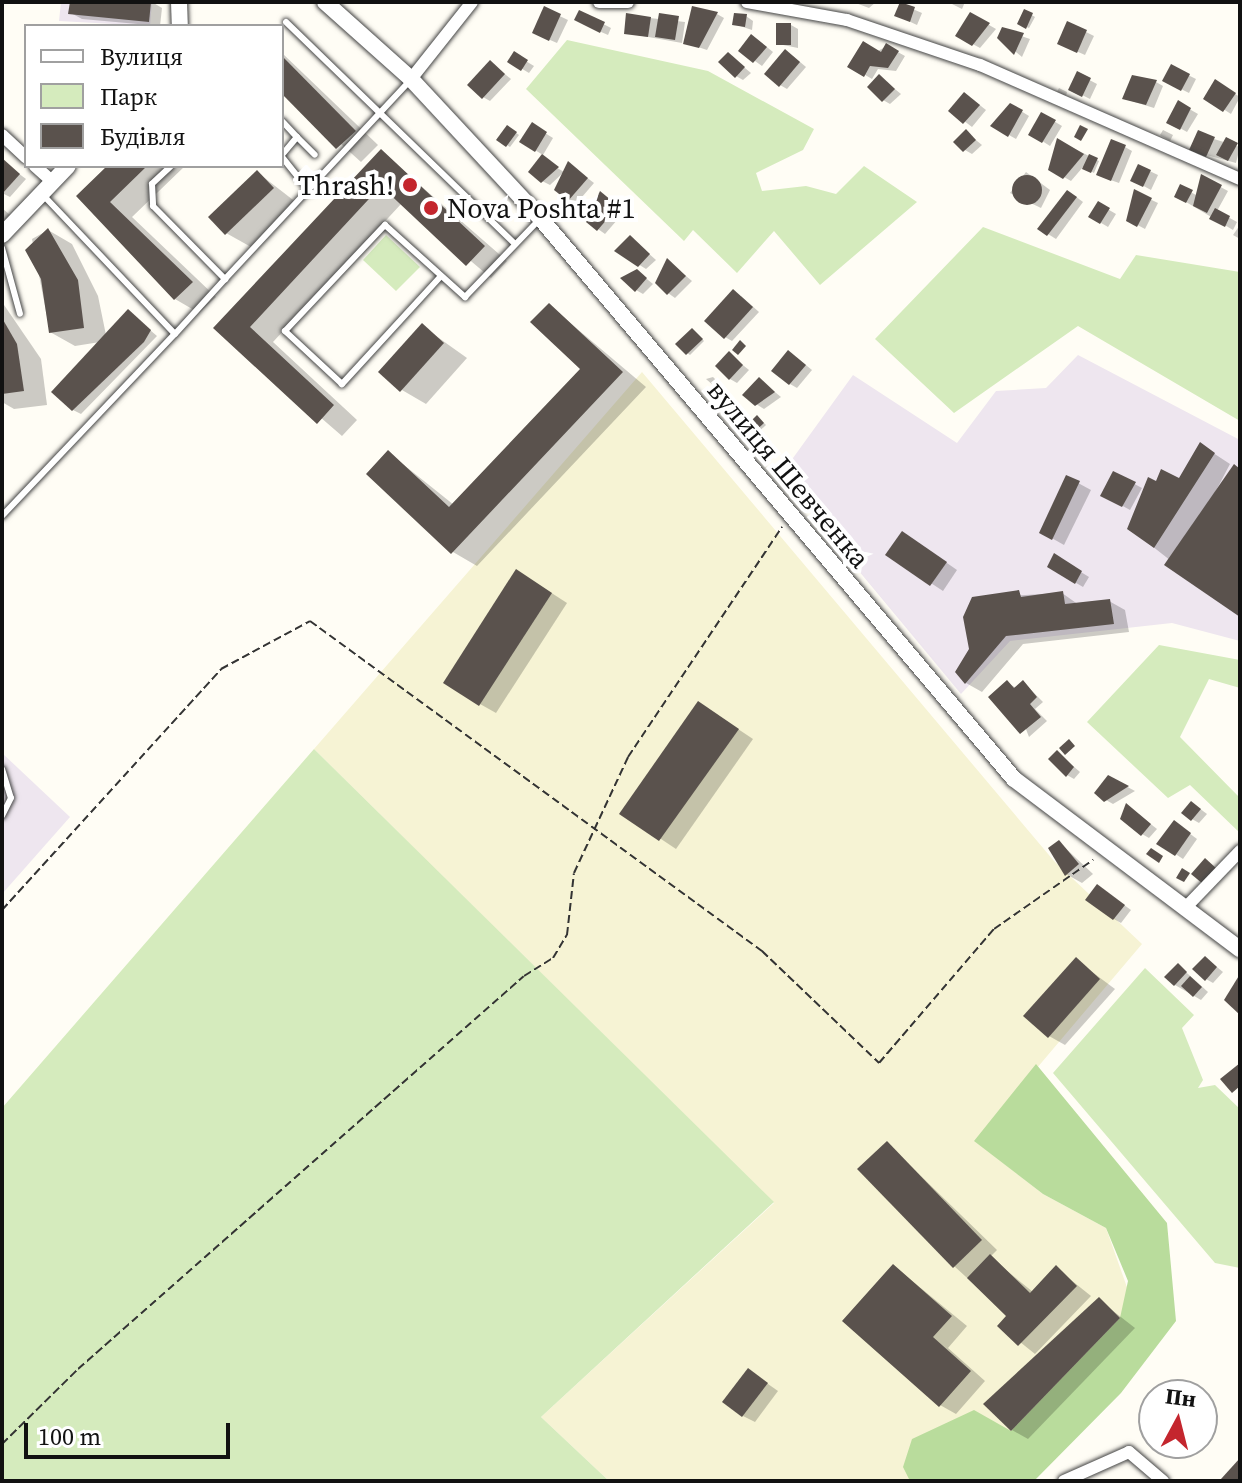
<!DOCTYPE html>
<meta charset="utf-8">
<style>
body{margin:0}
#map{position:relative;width:1242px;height:1483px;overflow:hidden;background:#fffdf5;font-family:"Source Serif 4",serif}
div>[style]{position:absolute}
.industrial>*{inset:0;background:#eee6ef}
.farmland>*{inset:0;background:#f6f3d4}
.green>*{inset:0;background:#d5ebbd}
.forest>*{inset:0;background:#b9dc9c}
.shadow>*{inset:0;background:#0003}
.building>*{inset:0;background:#5a524d}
.round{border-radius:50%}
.path>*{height:2px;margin-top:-1px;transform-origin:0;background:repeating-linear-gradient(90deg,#333 0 8px,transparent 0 12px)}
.roads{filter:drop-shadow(0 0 2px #444) drop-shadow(0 0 2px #444)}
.service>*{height:6px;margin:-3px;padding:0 3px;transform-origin:3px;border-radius:3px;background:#fff}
.minor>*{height:12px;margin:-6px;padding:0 6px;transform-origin:6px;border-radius:6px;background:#fff}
.tertiary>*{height:16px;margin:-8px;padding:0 8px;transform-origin:8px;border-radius:8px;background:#fff}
.dots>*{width:22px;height:22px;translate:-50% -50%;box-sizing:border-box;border:4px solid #fff;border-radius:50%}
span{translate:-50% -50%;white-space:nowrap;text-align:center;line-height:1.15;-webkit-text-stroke:8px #fff;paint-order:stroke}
.poi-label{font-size:28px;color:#111}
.right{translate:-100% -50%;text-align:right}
.left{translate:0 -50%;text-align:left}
.street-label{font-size:28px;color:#111}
.frame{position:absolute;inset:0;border:4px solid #111;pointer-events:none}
.legend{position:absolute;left:24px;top:24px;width:260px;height:144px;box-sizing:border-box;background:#fff;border:2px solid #a0a0a0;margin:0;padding:10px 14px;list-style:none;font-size:24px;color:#111}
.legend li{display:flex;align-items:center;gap:16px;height:40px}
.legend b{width:40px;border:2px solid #a0a0a0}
.north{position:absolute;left:1138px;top:1379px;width:80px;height:80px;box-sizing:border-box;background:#fff;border:2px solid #a0a0a0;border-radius:50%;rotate:7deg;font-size:22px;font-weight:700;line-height:32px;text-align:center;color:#111}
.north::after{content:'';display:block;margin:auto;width:28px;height:36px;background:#c4262e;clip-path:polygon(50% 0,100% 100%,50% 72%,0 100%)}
.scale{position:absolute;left:24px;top:1423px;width:206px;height:36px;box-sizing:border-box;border:4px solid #111;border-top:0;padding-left:10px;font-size:24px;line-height:28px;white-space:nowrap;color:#111;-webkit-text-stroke:6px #fff;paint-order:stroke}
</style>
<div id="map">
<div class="industrial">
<div style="clip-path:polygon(61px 2px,152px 2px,150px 26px,59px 21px)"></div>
<div style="clip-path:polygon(1078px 355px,1240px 440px,1240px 641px,1172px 623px,1010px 641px,961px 694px,780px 476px,853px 375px,957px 443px,996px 391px,1046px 388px)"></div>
<div style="clip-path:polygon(2px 753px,70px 817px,2px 894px)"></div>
</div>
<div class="farmland">
<div style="clip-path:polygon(642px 372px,1054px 861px,1142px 944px,975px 1141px,1043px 1194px,1106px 1228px,1140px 1324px,988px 1481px,609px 1481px,541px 1417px,774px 1203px,314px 749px)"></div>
</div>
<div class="green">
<div style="clip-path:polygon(567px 40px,708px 71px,814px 129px,803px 150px,756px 173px,762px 191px,806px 186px,836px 194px,864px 166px,917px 202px,820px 285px,774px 231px,737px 273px,693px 230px,684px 241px,526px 89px)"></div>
<div style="clip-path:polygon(983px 227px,1120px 279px,1136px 255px,1240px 272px,1240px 421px,1078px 326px,954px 413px,875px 339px)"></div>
<div style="clip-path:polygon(386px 235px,420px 267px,396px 291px,363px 260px)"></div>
<div style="clip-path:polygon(1159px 645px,1240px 660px,1240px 688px,1209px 679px,1180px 737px,1240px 798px,1240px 833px,1190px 785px,1168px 798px,1087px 722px)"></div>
<div style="clip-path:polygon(314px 749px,774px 1202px,541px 1417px,609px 1481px,2px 1481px,2px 1108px)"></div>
<div style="clip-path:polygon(1145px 968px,1194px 1015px,1182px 1028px,1203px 1080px,1198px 1088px,1215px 1085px,1240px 1109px,1240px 1268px,1215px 1263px,1053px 1073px)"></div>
</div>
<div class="forest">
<div style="clip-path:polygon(1036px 1064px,1167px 1223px,1176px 1321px,1121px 1393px,1034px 1481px,910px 1481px,903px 1467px,912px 1439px,974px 1410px,1011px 1431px,1120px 1318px,1128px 1281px,1106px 1228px,1043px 1194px,974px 1141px)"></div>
</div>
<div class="shadow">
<div style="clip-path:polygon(72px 2px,152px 2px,162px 8px,160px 26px,82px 19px,71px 13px)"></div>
<div style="clip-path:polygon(853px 2px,876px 2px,869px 8px)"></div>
<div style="clip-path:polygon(948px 2px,965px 2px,962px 9px)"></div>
<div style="clip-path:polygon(901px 4px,922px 13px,917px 25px,904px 19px)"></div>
<div style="clip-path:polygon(545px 9px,568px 20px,557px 43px,541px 36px)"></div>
<div style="clip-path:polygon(1025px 11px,1035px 17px,1029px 28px,1019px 24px)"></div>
<div style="clip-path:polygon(580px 12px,611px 28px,608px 35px,583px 24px)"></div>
<div style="clip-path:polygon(717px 14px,724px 18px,707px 50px,686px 43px)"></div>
<div style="clip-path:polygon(970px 14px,996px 29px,980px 48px,958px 36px)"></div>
<div style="clip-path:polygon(746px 16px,753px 21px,752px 30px,734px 24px)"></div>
<div style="clip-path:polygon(650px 18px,685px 22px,682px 43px,626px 33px)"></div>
<div style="clip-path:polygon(1068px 23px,1094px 36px,1085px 55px,1067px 47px)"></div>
<div style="clip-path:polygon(791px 25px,798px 29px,798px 48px,778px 44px)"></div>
<div style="clip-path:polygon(1003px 30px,1030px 39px,1022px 57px,999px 38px)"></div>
<div style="clip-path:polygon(759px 41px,773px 52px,762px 66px,741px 51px)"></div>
<div style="clip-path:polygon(887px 46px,905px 56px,896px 71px,878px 69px,872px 79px,850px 66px)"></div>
<div style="clip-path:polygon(282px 53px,378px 145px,361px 162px,282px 91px)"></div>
<div style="clip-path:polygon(514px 54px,534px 66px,529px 73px,509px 61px)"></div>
<div style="clip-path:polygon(728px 54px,751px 73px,743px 80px,736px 76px)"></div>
<div style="clip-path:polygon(793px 56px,806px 67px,787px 89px,780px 85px)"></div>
<div style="clip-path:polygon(490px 62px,511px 79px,490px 101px,483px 97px)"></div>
<div style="clip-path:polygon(1172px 67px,1196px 79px,1189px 93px,1165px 81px)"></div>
<div style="clip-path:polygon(1078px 74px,1097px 84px,1090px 99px,1070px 89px)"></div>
<div style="clip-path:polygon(880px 77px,901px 94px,890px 104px,883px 100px)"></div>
<div style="clip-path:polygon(1156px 82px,1163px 86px,1154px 108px,1125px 99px)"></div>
<div style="clip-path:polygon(1216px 82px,1240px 97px,1231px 114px,1206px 98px)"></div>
<div style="clip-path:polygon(1059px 88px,1067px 92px,1066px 96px,1057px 92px)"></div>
<div style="clip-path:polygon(972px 99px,986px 110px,972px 127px,951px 111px)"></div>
<div style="clip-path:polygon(1179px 103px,1198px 114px,1187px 132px,1169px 122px)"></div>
<div style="clip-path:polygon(1011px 105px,1029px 116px,1016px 139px,993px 126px)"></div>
<div style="clip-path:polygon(1042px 114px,1062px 126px,1050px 146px,1031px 134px)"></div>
<div style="clip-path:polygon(532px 125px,553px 138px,543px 155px,522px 142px)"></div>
<div style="clip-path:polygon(508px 127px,519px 135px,510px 147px,499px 140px)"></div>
<div style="clip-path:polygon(1163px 130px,1173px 135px,1170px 141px,1160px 135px)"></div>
<div style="clip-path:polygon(966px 132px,982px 145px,972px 154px,965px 150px)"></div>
<div style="clip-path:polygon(1214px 139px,1240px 147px,1236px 163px,1199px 153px)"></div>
<div style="clip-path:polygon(1059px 141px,1099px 161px,1094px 173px,1083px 167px,1071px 181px,1050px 169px)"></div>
<div style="clip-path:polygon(1125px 147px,1132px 151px,1119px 183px,1105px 178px)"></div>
<div style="clip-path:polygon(382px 152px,507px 261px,491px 278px,402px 203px,273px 342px,357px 420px,342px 436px,216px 327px)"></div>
<div style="clip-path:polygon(2px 161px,26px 179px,10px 197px,2px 193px)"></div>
<div style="clip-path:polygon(549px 163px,564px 172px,550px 185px,542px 181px)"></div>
<div style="clip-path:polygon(569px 164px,594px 183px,576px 204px,569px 200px)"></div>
<div style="clip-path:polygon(109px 166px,185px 166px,132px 217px,216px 297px,199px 313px,175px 299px,78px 196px)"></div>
<div style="clip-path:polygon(1139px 166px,1158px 175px,1151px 190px,1140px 184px)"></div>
<div style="clip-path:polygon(257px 172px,297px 203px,251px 247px,226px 233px)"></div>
<div style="clip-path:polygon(1026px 172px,1050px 190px,1041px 208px,1010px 193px)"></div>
<div style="clip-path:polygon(1202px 177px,1228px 191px,1217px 211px,1237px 222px,1233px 230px,1176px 196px,1181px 187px,1198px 196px)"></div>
<div style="clip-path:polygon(1135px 192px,1158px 203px,1145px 229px,1128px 220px)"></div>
<div style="clip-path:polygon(1075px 196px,1083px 202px,1056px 239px,1040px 229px)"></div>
<div style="clip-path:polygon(607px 197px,624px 212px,605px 234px,598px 229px)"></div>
<div style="clip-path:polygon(1099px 204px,1116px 214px,1108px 227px,1091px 217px)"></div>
<div style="clip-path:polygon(2px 208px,10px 215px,2px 223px)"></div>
<div style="clip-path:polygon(1240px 225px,1240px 239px,1233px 235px)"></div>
<div style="clip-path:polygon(48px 230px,72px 244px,98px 296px,106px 335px,129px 312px,157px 336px,81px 414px,73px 410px,100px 342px,75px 346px,50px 332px,32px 239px)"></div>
<div style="clip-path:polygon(630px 237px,656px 260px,646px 269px,617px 251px)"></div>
<div style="clip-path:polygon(668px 261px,692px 281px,675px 298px,668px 293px)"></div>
<div style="clip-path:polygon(637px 271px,653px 284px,643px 294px,636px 290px)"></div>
<div style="clip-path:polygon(741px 296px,759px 312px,732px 341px,725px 337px)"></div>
<div style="clip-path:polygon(2px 302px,41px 359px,47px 405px,14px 409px,2px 402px)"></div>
<div style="clip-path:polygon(549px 305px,646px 387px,477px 566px,453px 552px,389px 453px,454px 505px,583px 369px)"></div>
<div style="clip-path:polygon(422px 326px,467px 358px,426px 404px,402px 390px)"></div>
<div style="clip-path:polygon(695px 332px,704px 341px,690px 355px,687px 353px)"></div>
<div style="clip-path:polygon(729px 354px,749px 370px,737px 383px,730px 379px)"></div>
<div style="clip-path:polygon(796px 357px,812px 370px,797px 388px,790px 384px)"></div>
<div style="clip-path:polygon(713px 377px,718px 382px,714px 386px,706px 379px)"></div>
<div style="clip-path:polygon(759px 379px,781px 397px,764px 409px,756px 404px)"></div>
<div style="clip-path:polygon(761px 420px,766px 425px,754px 436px,751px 434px)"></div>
<div style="clip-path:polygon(1201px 445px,1230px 464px,1209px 504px,1240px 470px,1240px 615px,1129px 528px,1157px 484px,1180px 481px)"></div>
<div style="clip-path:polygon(1114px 473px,1142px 488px,1130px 510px,1103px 495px)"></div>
<div style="clip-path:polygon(1067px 477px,1091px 490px,1064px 545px,1041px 532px)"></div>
<div style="clip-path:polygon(914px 540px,957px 570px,943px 591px,888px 555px)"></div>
<div style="clip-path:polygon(1055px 556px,1089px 577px,1083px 587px,1049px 567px)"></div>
<div style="clip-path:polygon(533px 581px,567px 603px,496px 713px,480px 704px)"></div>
<div style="clip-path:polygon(1062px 593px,1079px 605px,1109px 601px,1125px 610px,1129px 632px,1023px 644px,982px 692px,966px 683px,957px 672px,971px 649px,973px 598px)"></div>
<div style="clip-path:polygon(1023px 682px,1043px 702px,1035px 709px,1047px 721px,1029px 737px,1008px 683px,1016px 688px)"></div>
<div style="clip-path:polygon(699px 703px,753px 739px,676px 849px,622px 813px)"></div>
<div style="clip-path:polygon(1057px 752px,1080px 772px,1074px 779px,1067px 775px)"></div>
<div style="clip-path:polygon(1109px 777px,1135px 791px,1113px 804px,1106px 800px)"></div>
<div style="clip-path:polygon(1199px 808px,1207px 814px,1199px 823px,1192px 819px)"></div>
<div style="clip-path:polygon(1133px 810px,1157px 829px,1149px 838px,1142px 834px)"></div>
<div style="clip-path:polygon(1181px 827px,1197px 839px,1183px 859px,1159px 843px)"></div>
<div style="clip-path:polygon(1059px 842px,1093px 874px,1082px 883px,1066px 874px)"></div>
<div style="clip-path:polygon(1105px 891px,1131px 910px,1121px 923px,1114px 919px)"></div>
<div style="clip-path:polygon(1076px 960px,1115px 989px,1065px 1045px,1049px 1036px)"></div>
<div style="clip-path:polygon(1212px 963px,1223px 972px,1213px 983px,1206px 979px)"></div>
<div style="clip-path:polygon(1178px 965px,1208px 992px,1201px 1000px,1175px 985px)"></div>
<div style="clip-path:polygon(887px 1143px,997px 1250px,990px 1257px,1033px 1292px,1056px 1268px,1091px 1296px,1035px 1354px,1000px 1326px,1009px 1316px,954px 1266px)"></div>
<div style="clip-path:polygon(894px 1266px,967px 1326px,948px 1348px,985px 1381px,956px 1414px,940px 1405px)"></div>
<div style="clip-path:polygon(1099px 1300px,1135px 1328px,1028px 1439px,1012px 1430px)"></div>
<div style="clip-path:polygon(748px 1370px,778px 1391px,755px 1422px,743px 1416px)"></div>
</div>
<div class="building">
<div style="clip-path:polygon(70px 2px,151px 2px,149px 22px,68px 14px)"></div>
<div style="clip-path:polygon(900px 2px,915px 7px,910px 22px,894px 16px)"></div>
<div style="clip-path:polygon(544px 6px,561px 14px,549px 41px,532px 33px)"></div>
<div style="clip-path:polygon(692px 6px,718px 12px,699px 48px,683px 44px)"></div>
<div style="clip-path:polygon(1024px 9px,1033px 13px,1026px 29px,1017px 24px)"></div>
<div style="clip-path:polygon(579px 10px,605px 22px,600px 33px,574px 20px)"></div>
<div style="clip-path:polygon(970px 12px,990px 23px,972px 46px,955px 36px)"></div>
<div style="clip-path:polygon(626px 13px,651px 17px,648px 37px,624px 34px)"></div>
<div style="clip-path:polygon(659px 13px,679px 16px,675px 40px,655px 37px)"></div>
<div style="clip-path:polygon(734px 13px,747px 14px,745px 27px,732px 25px)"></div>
<div style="clip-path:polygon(1067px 21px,1087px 30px,1077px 53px,1057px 44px)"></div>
<div style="clip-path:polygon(776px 23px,791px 23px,791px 45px,776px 45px)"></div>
<div style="clip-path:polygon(1002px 27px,1024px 33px,1014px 55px,997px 38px)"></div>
<div style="clip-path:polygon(751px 34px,767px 47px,753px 63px,738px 51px)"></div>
<div style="clip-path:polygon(863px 41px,881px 52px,886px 43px,899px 51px,888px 68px,870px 66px,864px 77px,847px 67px)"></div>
<div style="clip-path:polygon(785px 49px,800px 62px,779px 87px,764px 74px)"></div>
<div style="clip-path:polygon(514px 51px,528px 60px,521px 71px,507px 62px)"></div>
<div style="clip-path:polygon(728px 52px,745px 67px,735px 78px,718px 62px)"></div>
<div style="clip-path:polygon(282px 56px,356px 131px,336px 149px,282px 94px)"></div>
<div style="clip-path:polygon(490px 60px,505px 74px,482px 99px,467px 85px)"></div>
<div style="clip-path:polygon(1171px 64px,1190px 74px,1181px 91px,1162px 81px)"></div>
<div style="clip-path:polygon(1077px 71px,1091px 78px,1082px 97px,1068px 90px)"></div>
<div style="clip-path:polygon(879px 74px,895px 89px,882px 102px,867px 87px)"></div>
<div style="clip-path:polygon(1132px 75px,1157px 80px,1146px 105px,1122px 99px)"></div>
<div style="clip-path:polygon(1215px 79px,1236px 93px,1223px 112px,1203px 99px)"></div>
<div style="clip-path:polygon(964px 92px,980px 105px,963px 124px,948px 111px)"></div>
<div style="clip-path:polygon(1178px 100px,1191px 108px,1180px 130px,1166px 123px)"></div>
<div style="clip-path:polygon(1010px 103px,1023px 110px,1008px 137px,990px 126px)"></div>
<div style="clip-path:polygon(1041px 112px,1056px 120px,1042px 143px,1028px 135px)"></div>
<div style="clip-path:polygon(532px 122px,547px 132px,535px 152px,519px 142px)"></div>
<div style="clip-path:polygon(507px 125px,517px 132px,506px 147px,496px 140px)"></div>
<div style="clip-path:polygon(1080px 125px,1088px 129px,1081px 141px,1074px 137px)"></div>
<div style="clip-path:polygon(966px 129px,976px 140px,963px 152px,953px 142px)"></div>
<div style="clip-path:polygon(1198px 130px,1215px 137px,1206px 157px,1189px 150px)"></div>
<div style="clip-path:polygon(1226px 137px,1238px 143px,1228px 161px,1216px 155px)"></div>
<div style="clip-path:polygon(1057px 138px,1084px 154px,1063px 179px,1048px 170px)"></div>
<div style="clip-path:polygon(1111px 139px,1126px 145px,1111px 181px,1096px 175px)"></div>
<div style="clip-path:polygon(381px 149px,485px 246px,466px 266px,381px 186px,250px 327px,334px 405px,317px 424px,213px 328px)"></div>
<div style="clip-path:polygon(542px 154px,559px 167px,541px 183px,528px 172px)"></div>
<div style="clip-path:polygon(1089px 154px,1098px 158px,1091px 173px,1082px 169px)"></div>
<div style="clip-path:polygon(2px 158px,20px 174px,2px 194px)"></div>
<div style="clip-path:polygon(568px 161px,588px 178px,568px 201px,554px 190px)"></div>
<div style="clip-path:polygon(1138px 164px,1151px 170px,1143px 187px,1130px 181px)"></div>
<div style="clip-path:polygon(107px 166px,147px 166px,110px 202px,193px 282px,174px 300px,76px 196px)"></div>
<div style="clip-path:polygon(257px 170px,274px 188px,225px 235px,208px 217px)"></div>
<div style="clip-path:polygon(1201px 174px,1222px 185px,1207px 213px,1193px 206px)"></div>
<div class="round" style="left:1012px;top:175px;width:30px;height:30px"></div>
<div style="clip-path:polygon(1180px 184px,1193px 190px,1186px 203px,1174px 197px)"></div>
<div style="clip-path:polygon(1134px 189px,1152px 198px,1137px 227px,1126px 221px)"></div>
<div style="clip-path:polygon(1067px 190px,1077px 197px,1047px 236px,1037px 229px)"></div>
<div style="clip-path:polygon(600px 191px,618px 206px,597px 231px,586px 222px)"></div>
<div style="clip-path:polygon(1098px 201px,1110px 208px,1100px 224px,1088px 217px)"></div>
<div style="clip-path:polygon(1215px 208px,1230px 216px,1225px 227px,1209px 219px)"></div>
<div style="clip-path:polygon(48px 228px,78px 280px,84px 328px,49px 333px,41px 279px,25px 250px)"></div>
<div style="clip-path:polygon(630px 235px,650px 254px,638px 267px,614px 251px)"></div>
<div style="clip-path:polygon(667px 258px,686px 276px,667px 295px,655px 283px)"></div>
<div style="clip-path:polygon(637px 269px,647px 278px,635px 292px,620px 278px)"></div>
<div style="clip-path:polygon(733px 289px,753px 307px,724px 339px,704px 321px)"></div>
<div style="clip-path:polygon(549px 303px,623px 372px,451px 554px,366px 474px,388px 450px,449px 507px,580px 369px,530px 322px)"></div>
<div style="clip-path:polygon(128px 309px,151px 330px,144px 342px,72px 411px,51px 392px)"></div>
<div style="clip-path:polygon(2px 318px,17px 344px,24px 391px,2px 394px)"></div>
<div style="clip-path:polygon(422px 323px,444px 343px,400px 392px,378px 372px)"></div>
<div style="clip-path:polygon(692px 328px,703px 339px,686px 355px,675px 344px)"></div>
<div style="clip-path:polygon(740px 340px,746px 346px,738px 355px,732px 350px)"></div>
<div style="clip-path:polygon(788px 350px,806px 365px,789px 385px,771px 371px)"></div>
<div style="clip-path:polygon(729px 351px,743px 365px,729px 380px,715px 366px)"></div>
<div style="clip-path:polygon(759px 377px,775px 392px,755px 406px,742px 395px)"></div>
<div style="clip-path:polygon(757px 415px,764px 423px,750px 436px,743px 429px)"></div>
<div style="clip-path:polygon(1200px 442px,1215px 453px,1154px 548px,1127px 529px,1148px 477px,1156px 481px,1161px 469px,1179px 478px)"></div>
<div style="clip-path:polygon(1234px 464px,1240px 469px,1240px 617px,1164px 565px)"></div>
<div style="clip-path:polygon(1113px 471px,1136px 482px,1122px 507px,1100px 496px)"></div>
<div style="clip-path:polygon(1066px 475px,1080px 481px,1052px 540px,1039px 533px)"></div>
<div style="clip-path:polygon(902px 531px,947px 562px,930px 586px,885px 555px)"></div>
<div style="clip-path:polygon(1054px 553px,1082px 571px,1075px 584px,1047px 567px)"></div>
<div style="clip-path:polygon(516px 569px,552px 593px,479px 706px,443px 683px)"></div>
<div style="clip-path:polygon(1019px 590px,1021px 597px,1063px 591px,1065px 604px,1110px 599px,1114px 624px,1006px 636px,965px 684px,955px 672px,969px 649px,963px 617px,972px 597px)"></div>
<div style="clip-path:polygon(1007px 680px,1014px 688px,1023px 680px,1037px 697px,1030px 704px,1041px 717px,1020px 734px,988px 697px)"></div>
<div style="clip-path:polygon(698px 701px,739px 729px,659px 841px,619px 814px)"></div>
<div style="clip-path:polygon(1069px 739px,1075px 746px,1065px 755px,1059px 748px)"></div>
<div style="clip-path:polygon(1057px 750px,1074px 767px,1066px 777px,1048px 759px)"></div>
<div style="clip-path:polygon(1108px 775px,1129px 786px,1104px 802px,1094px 793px)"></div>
<div style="clip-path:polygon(1191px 801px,1201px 809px,1191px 821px,1181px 813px)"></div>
<div style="clip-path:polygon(1126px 803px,1151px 824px,1141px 836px,1120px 819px)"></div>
<div style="clip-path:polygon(1174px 820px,1191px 833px,1175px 856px,1156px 844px)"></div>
<div style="clip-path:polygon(1059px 840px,1079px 864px,1065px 876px,1048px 848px)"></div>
<div style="clip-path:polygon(1151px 848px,1163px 856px,1159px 863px,1146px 854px)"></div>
<div style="clip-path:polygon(1205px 858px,1217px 869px,1203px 884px,1191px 874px)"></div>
<div style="clip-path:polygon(1182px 868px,1190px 873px,1184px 882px,1176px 878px)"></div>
<div style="clip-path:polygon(1097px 884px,1125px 905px,1113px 920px,1085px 900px)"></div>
<div style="clip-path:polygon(1205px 956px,1217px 967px,1205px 981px,1192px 969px)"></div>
<div style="clip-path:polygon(1076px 957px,1100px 979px,1048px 1038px,1023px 1016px)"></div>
<div style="clip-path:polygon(1178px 963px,1187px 972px,1174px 986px,1164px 977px)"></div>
<div style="clip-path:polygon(1240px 974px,1240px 1015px,1224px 1000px)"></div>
<div style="clip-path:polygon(1190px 976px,1202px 987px,1193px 997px,1181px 986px)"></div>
<div style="clip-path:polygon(1240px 1063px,1240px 1086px,1232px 1093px,1220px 1079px)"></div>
<div style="clip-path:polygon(887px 1141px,982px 1240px,953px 1268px,857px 1169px)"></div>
<div style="clip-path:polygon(990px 1254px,1030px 1293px,1056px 1265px,1077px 1286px,1018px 1346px,997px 1326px,1006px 1316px,967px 1278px)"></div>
<div style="clip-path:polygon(893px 1264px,952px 1316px,933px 1337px,971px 1371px,939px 1407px,842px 1321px)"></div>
<div style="clip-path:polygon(1099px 1297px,1120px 1318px,1011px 1431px,983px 1404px)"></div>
<div style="clip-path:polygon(748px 1368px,768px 1383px,742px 1417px,722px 1402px)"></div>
<div style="clip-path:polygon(1240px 1458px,1240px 1481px,1222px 1481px,1221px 1479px)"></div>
</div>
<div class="path">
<div style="left:2px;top:910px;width:326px;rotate:-47.7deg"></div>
<div style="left:221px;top:669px;width:101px;rotate:-28.3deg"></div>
<div style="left:310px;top:621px;width:560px;rotate:36.13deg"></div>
<div style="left:762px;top:951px;width:162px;rotate:43.7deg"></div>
<div style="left:879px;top:1063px;width:177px;rotate:-49.4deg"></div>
<div style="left:994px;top:929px;width:121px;rotate:-34.9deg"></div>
<div style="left:2px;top:1444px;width:107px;rotate:-44.6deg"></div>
<div style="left:78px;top:1369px;width:594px;rotate:-41.39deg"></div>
<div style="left:524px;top:976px;width:34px;rotate:-32deg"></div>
<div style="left:553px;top:958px;width:27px;rotate:-59deg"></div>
<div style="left:567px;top:935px;width:62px;rotate:-83.6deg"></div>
<div style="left:574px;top:873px;width:128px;rotate:-65deg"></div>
<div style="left:628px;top:757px;width:277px;rotate:-56.2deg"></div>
</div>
<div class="roads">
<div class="service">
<div style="left:286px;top:22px;width:318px;rotate:44.1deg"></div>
<div style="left:282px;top:121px;width:22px;rotate:47deg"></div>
<div style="left:297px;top:137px;width:23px;rotate:130deg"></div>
<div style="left:297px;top:137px;width:25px;rotate:45deg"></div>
<div style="left:282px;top:157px;width:45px;rotate:51.3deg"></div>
<div style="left:171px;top:166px;width:26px;rotate:137deg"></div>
<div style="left:152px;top:184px;width:22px;rotate:87deg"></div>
<div style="left:153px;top:206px;width:103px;rotate:45.4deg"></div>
<div style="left:225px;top:279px;width:270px;rotate:-47deg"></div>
<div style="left:44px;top:196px;width:190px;rotate:46.5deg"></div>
<div style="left:175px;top:334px;width:74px;rotate:-47.7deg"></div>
<div style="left:2px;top:248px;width:68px;rotate:74.7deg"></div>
<div style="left:441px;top:276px;width:147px;rotate:132.5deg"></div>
<div style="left:342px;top:384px;width:78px;rotate:-137.1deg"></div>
<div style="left:285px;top:331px;width:146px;rotate:-46.7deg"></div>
<div style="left:385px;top:225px;width:108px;rotate:42deg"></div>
<div style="left:465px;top:297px;width:105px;rotate:-46.2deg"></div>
<div style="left:2px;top:516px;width:251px;rotate:-46.5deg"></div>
<div style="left:2px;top:769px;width:30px;rotate:73deg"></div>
<div style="left:11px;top:798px;width:20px;rotate:117deg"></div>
</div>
<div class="minor">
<div style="left:599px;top:2px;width:29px"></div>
<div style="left:747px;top:2px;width:102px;rotate:10.2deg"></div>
<div style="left:847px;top:20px;width:140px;rotate:18.7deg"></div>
<div style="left:980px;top:65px;width:284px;rotate:23.7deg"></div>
<div style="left:411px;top:79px;width:98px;rotate:-51.6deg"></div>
<div style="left:2px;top:135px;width:33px;rotate:43deg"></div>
<div style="left:35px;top:166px;width:24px;rotate:42deg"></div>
<div style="left:1189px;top:904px;width:74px;rotate:-46.1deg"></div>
<div style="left:1064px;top:1481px;width:71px;rotate:-24deg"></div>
<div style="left:1129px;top:1452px;width:45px;rotate:40.5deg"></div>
</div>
<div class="tertiary">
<div style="left:179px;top:2px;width:24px;rotate:88deg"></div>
<div style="left:325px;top:2px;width:115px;rotate:41.8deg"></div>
<div style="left:411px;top:79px;width:191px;rotate:47.1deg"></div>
<div style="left:541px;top:219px;width:733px;rotate:49.81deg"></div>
<div style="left:1014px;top:779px;width:283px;rotate:37deg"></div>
<div style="left:2px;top:235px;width:95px;rotate:-46.3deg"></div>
</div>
</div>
<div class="dots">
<div style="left:410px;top:185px;background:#c4262e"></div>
<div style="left:431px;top:208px;background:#c4262e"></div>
</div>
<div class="poi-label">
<span class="right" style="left:394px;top:185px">Thrash!</span>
<span class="left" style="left:447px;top:208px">Nova Poshta #1</span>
</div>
<div class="street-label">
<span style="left:789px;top:474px;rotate:50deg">вулиця Шевченка</span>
</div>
<div class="frame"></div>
<ul class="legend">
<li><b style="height:10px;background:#fff"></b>Вулиця</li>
<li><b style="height:22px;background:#d5ebbd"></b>Парк</li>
<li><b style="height:22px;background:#5a524d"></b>Будівля</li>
</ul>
<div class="north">Пн</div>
<div class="scale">100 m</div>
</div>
